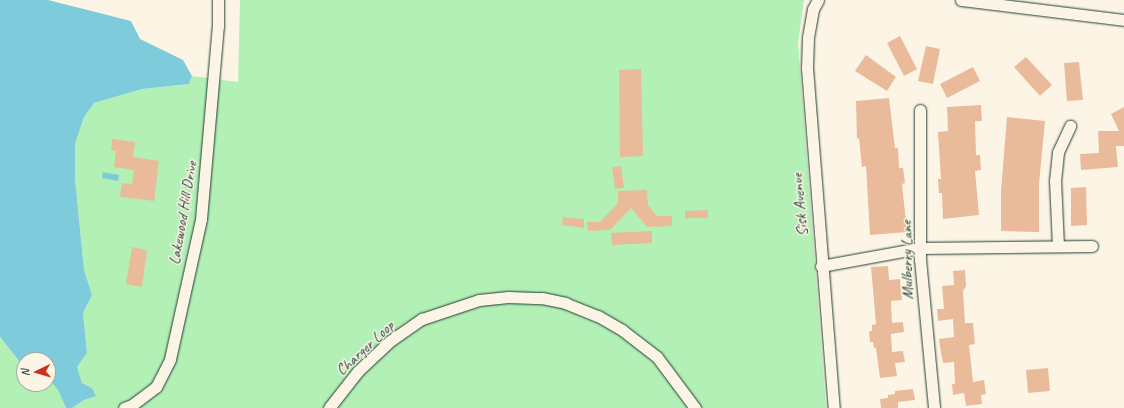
<!DOCTYPE html>
<style>
body{margin:0}
#map{position:relative;width:1124px;height:408px;overflow:hidden;background:#fcf5e5;font-family:Caveat,sans-serif}
div>[style]{position:absolute}
.green>*{inset:0;background:#b3f0b6}
.water>*{inset:0;background:#7dcbdb}
.building>*{inset:0;background:#eabb9b}
.roads{filter:drop-shadow(0 0 1px #1f3d34) drop-shadow(0 0 1px #1f3d34)}
.minor>*{height:11px;margin:-5.5px;padding:0 5.5px;transform-origin:5.5px;border-radius:5.5px;background:#fcf5e5}
span{translate:-50% -50%;white-space:nowrap;text-align:center;line-height:1.15;-webkit-text-stroke:3px #fcf5e5;paint-order:stroke}
.street-label{font-size:16px;color:#1f3d34}
.north{position:absolute;left:16px;top:352px;width:40px;height:40px;box-sizing:border-box;background:#fcf5e5;border:1px solid #a4ab9e;border-radius:50%;rotate:265deg;font-size:11px;font-weight:700;line-height:16px;text-align:center;color:#1f3d34}
.north::after{content:'';display:block;margin:auto;width:14px;height:18px;background:#c8321e;clip-path:polygon(50% 0,100% 100%,50% 72%,0 100%)}
</style>
<div id="map">
<div class="green">
<div style="clip-path:polygon(240px 0,804px 0,798px 43px,826px 408px,72px 408px,84px 400px,95px 396px,92px 388px,82px 383px,77px 367px,87px 353px,83px 313px,92px 295px,84px 270px,75px 179px,75px 144px,84px 117px,94px 103px,142px 89px,189px 84px,192px 76px,238px 82px)"></div>
<div style="clip-path:polygon(0 337px,24px 367px,24px 384px,48px 384px,48px 378px,58px 390px,66px 408px,0 408px)"></div>
</div>
<div class="water">
<div style="clip-path:polygon(0 0,48px 0,131px 21px,140px 39px,183px 60px,192px 76px,189px 84px,142px 89px,94px 103px,84px 117px,75px 144px,75px 179px,84px 270px,92px 295px,83px 313px,87px 353px,77px 367px,82px 383px,92px 388px,96px 396px,84px 400px,72px 408px,66px 408px,58px 390px,48px 378px,48px 360px,24px 360px,24px 367px,0 337px)"></div>
<div style="clip-path:polygon(103px 172px,119px 175px,118px 181px,102px 178px)"></div>
</div>
<div class="building">
<div style="clip-path:polygon(900px 36px,917px 69px,904px 76px,887px 43px)"></div>
<div style="clip-path:polygon(926px 46px,940px 49px,933px 84px,918px 81px)"></div>
<div style="clip-path:polygon(866px 55px,896px 77px,887px 91px,855px 71px)"></div>
<div style="clip-path:polygon(1026px 57px,1052px 85px,1040px 96px,1014px 67px)"></div>
<div style="clip-path:polygon(1079px 62px,1083px 100px,1067px 101px,1064px 63px)"></div>
<div style="clip-path:polygon(973px 67px,980px 81px,947px 98px,940px 84px)"></div>
<div style="clip-path:polygon(641px 69px,643px 156px,620px 157px,619px 70px)"></div>
<div style="clip-path:polygon(889px 98px,895px 148px,898px 148px,899px 168px,903px 168px,905px 183px,902px 184px,907px 232px,870px 235px,866px 166px,862px 167px,859px 138px,857px 139px,856px 101px)"></div>
<div style="clip-path:polygon(981px 105px,982px 121px,975px 121px,976px 155px,980px 155px,981px 170px,975px 171px,979px 215px,943px 219px,942px 193px,939px 193px,938px 179px,941px 179px,938px 132px,948px 131px,947px 107px)"></div>
<div style="clip-path:polygon(1124px 107px,1124px 146px,1116px 146px,1118px 167px,1081px 170px,1080px 154px,1099px 153px,1098px 131px,1119px 131px,1111px 114px)"></div>
<div style="clip-path:polygon(1007px 117px,1045px 121px,1039px 184px,1039px 232px,1001px 231px,1001px 191px)"></div>
<div style="clip-path:polygon(112px 139px,135px 142px,133px 157px,159px 161px,154px 201px,120px 197px,122px 183px,132px 184px,134px 170px,114px 167px,116px 151px,111px 150px)"></div>
<div style="clip-path:polygon(621px 166px,624px 188px,615px 189px,612px 167px)"></div>
<div style="clip-path:polygon(1086px 187px,1087px 225px,1071px 226px,1071px 188px)"></div>
<div style="clip-path:polygon(647px 190px,648px 205px,657px 216px,672px 216px,672px 226px,647px 227px,631px 208px,610px 230px,588px 231px,587px 222px,600px 222px,618px 203px,618px 191px)"></div>
<div style="clip-path:polygon(708px 210px,708px 218px,685px 218px,685px 211px)"></div>
<div style="clip-path:polygon(563px 217px,584px 219px,584px 228px,562px 225px)"></div>
<div style="clip-path:polygon(652px 231px,652px 243px,612px 245px,611px 233px)"></div>
<div style="clip-path:polygon(132px 247px,147px 250px,142px 287px,126px 284px)"></div>
<div style="clip-path:polygon(888px 266px,889px 280px,900px 279px,902px 300px,891px 301px,892px 323px,903px 322px,904px 332px,891px 334px,892px 352px,903px 351px,905px 362px,895px 363px,897px 376px,880px 378px,876px 348px,874px 348px,873px 342px,870px 342px,869px 331px,872px 331px,872px 325px,876px 324px,871px 267px)"></div>
<div style="clip-path:polygon(965px 270px,966px 286px,963px 291px,965px 323px,973px 323px,975px 344px,969px 345px,973px 382px,984px 380px,986px 394px,981px 395px,982px 404px,966px 406px,964px 393px,953px 395px,952px 384px,955px 384px,954px 362px,943px 363px,940px 347px,939px 339px,954px 337px,953px 319px,938px 321px,937px 309px,944px 309px,942px 286px,954px 285px,953px 271px)"></div>
<div style="clip-path:polygon(1048px 368px,1050px 391px,1028px 393px,1026px 370px)"></div>
<div style="clip-path:polygon(913px 389px,915px 400px,898px 402px,898px 408px,881px 408px,880px 399px,888px 398px,888px 395px,895px 394px,895px 391px)"></div>
</div>
<div class="roads">
<div class="minor">
<div style="left:818px;top:0;width:10px;rotate:119deg"></div>
<div style="left:813px;top:9px;width:29px;rotate:100deg"></div>
<div style="left:808px;top:38px;width:30px;rotate:92deg"></div>
<div style="left:807px;top:68px;width:341px;rotate:85.5deg"></div>
<div style="left:961px;top:0;width:164px;rotate:7deg"></div>
<div style="left:920px;top:110px;width:149px;rotate:90deg"></div>
<div style="left:920px;top:259px;width:150px;rotate:84.6deg"></div>
<div style="left:1058px;top:246px;width:65px;rotate:-92.6deg"></div>
<div style="left:1055px;top:181px;width:29px;rotate:-84deg"></div>
<div style="left:1058px;top:152px;width:29px;rotate:-65deg"></div>
<div style="left:821px;top:266px;width:101px;rotate:-10.3deg"></div>
<div style="left:920px;top:248px;width:172px;rotate:-0.7deg"></div>
<div style="left:124px;top:408px;width:9px;rotate:-21deg"></div>
<div style="left:132px;top:405px;width:30px;rotate:-37deg"></div>
<div style="left:156px;top:387px;width:31px;rotate:-63deg"></div>
<div style="left:170px;top:359px;width:143px;rotate:-77.5deg"></div>
<div style="left:201px;top:219px;width:194px;rotate:-85deg"></div>
<div style="left:218px;top:26px;width:26px;rotate:-90deg"></div>
<div style="left:329px;top:408px;width:47px;rotate:-51.9deg"></div>
<div style="left:358px;top:371px;width:44px;rotate:-43.2deg"></div>
<div style="left:390px;top:341px;width:39px;rotate:-35deg"></div>
<div style="left:422px;top:319px;width:60px;rotate:-18.4deg"></div>
<div style="left:479px;top:300px;width:29px;rotate:-6deg"></div>
<div style="left:508px;top:297px;width:34px;rotate:2deg"></div>
<div style="left:542px;top:298px;width:24px;rotate:12deg"></div>
<div style="left:565px;top:303px;width:35px;rotate:22deg"></div>
<div style="left:598px;top:316px;width:28px;rotate:30deg"></div>
<div style="left:622px;top:330px;width:44px;rotate:37.6deg"></div>
<div style="left:657px;top:357px;width:64px;rotate:53.3deg"></div>
</div>
</div>
<div class="street-label">
<span style="left:800px;top:205px;rotate:-95deg">Sisk Avenue</span>
<span style="left:183px;top:213px;rotate:-80deg">Lakewood Hill Drive</span>
<span style="left:907px;top:260px;rotate:-91deg">Mulberry Lane</span>
<span style="left:365px;top:348px;rotate:-43deg">Charger Loop</span>
</div>
<div class="north">N</div>
</div>
